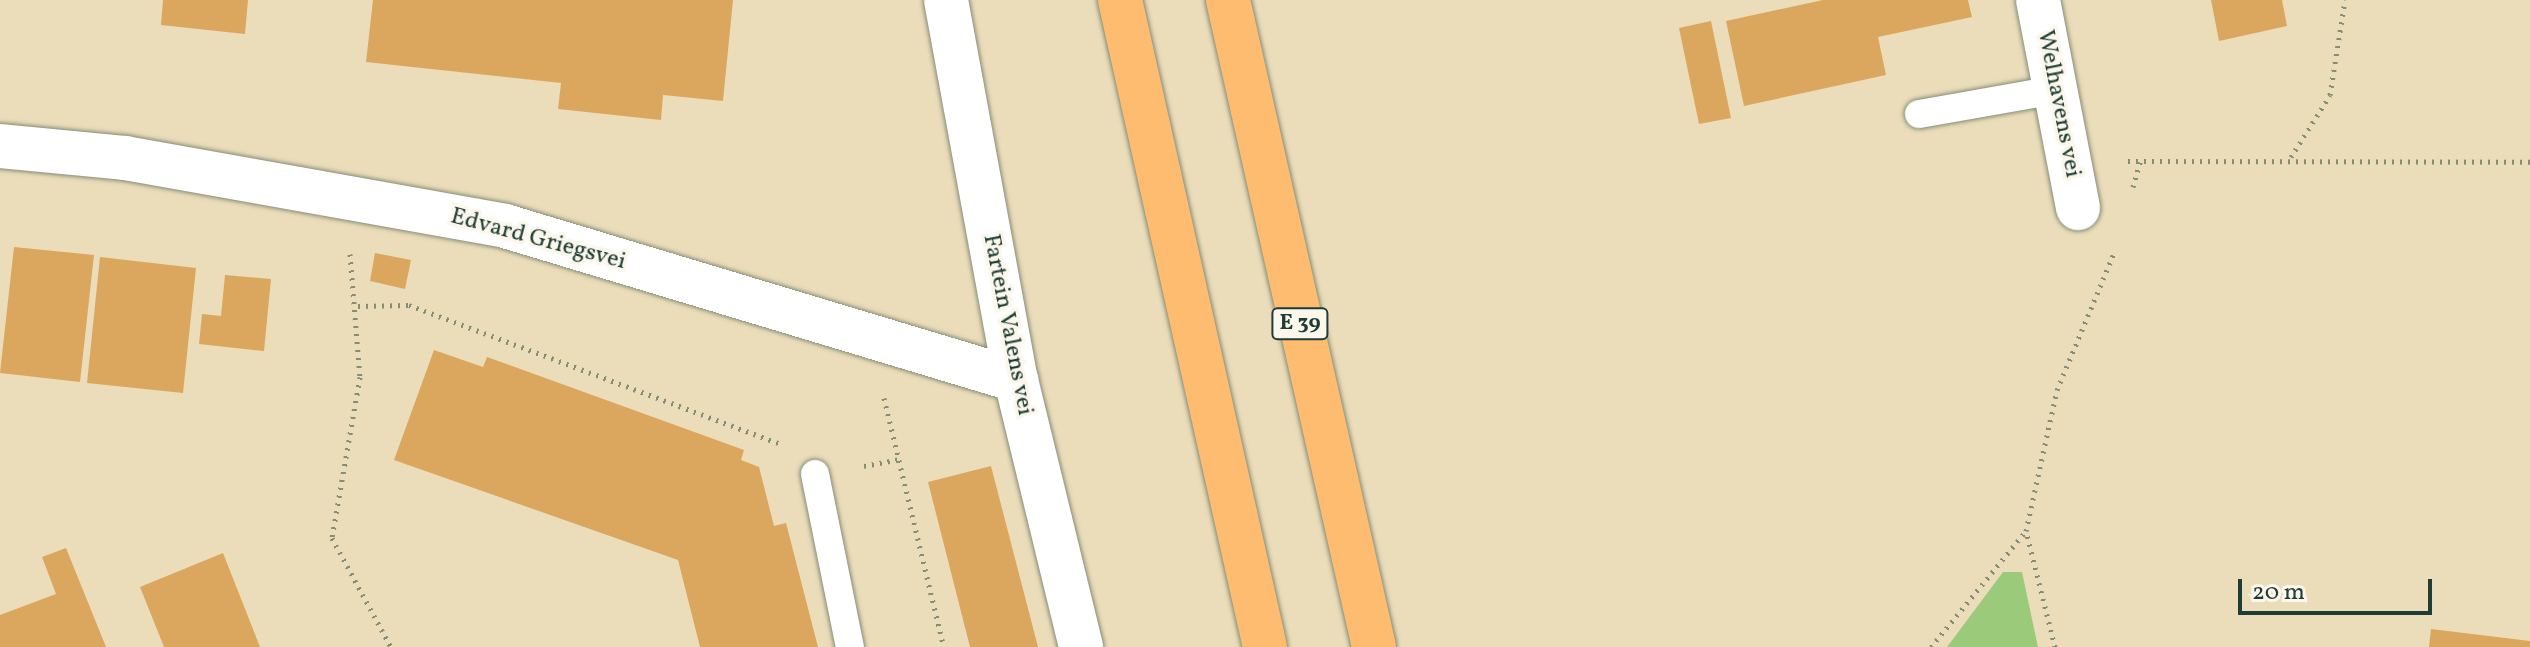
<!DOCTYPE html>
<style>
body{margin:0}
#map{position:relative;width:2530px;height:647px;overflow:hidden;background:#ebddba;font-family:Vollkorn,serif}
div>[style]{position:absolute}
.green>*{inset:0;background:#9bcb7a}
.building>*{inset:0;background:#dba75f}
.path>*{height:5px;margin-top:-2.5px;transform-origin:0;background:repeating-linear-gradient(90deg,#858d77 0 2px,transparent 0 8px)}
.roads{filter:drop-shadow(0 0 2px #858d77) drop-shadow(0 0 2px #858d77)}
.service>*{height:28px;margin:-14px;padding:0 14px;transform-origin:14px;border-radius:14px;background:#fff}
.minor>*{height:44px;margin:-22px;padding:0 22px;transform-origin:22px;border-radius:22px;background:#fff}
.motorway>*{height:44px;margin:-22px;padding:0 22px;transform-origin:22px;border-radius:22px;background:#febc70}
span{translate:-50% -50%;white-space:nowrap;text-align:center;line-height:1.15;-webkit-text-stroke:7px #fbf7ec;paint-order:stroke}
.shield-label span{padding:2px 6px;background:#fbf7ec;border:2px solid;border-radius:6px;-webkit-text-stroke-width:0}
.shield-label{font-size:22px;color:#1f3d34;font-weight:700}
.street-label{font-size:24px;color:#1f3d34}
.scale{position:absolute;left:2238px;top:579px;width:194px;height:36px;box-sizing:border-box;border:4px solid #1f3d34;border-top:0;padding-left:10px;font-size:24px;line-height:28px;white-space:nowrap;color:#1f3d34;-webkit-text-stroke:6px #fbf7ec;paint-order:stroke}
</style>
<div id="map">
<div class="green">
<div style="clip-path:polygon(2003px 572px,2022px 572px,2038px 647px,1947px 647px)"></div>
</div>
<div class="building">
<div style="clip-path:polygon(163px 0,248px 0,245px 34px,161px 25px)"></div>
<div style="clip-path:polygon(373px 0,733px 0,723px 101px,663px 95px,661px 120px,558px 109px,561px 83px,366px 62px)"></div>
<div style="clip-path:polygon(1823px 0,1968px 0,1972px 17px,1878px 37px,1886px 75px,1744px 106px,1726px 21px)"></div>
<div style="clip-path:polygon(2211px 0,2282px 0,2287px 26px,2219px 41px)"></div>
<div style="clip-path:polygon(1711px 21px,1731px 118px,1699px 124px,1679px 28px)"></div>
<div style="clip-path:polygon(14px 247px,94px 255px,80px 382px,0 373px)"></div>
<div style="clip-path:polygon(375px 253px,411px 260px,405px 289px,370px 281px)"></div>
<div style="clip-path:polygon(100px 257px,196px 268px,183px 393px,87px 383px)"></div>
<div style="clip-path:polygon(225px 275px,271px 279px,264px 351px,199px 344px,202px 314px,221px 316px)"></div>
<div style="clip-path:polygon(434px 350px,483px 367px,487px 357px,744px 450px,741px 460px,759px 467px,774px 526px,786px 523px,818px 647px,700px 647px,678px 560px,394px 460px)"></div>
<div style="clip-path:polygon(991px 466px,1038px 647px,970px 647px,928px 482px)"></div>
<div style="clip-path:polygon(66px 548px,106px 647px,0 647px,0 615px,56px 594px,42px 557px)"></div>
<div style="clip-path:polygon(223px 553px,260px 647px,164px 647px,140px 587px)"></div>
<div style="clip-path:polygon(2431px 629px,2530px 641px,2530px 647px,2429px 647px)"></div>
</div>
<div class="path">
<div style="left:2291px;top:157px;width:73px;rotate:-57.8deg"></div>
<div style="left:2330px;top:95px;width:96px;rotate:-81deg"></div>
<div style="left:2128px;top:161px;width:402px;rotate:0.1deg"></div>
<div style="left:2133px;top:187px;width:26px;rotate:-74deg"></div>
<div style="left:350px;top:254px;width:123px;rotate:85.4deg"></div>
<div style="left:360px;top:377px;width:163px;rotate:99.9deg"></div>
<div style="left:332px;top:538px;width:124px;rotate:61.6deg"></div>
<div style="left:358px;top:306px;width:51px;rotate:-1.1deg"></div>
<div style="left:409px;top:305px;width:396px;rotate:20.5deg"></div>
<div style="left:884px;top:398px;width:256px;rotate:76.5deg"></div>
<div style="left:864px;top:466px;width:38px;rotate:-11deg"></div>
<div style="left:1931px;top:647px;width:150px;rotate:-50.7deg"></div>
<div style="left:2055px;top:647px;width:120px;rotate:-104deg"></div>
<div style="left:2026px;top:531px;width:144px;rotate:-77.6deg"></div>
<div style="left:2057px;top:390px;width:151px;rotate:-67.4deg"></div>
</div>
<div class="roads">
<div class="service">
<div style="left:1919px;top:114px;width:138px;rotate:-10deg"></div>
<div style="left:815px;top:474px;width:177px;rotate:78.6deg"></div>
</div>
<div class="minor">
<div style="left:946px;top:0;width:386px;rotate:79.6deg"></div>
<div style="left:1016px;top:380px;width:275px;rotate:76.3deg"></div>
<div style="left:2038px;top:0;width:212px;rotate:79.1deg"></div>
<div style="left:0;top:146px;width:126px;rotate:5.5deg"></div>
<div style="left:125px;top:158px;width:386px;rotate:10.1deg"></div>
<div style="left:505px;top:226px;width:534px;rotate:16.77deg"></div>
</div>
<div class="motorway">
<div style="left:1120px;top:0;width:663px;rotate:77.37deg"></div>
<div style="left:1228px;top:0;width:663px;rotate:77.28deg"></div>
</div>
</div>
<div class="shield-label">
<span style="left:1300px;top:324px">E 39</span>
</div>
<div class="street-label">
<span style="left:2058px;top:104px;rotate:79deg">Welhavens vei</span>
<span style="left:538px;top:240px;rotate:15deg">Edvard Griegsvei</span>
<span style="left:1007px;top:325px;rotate:79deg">Fartein Valens vei</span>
</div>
<div class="scale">20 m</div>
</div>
